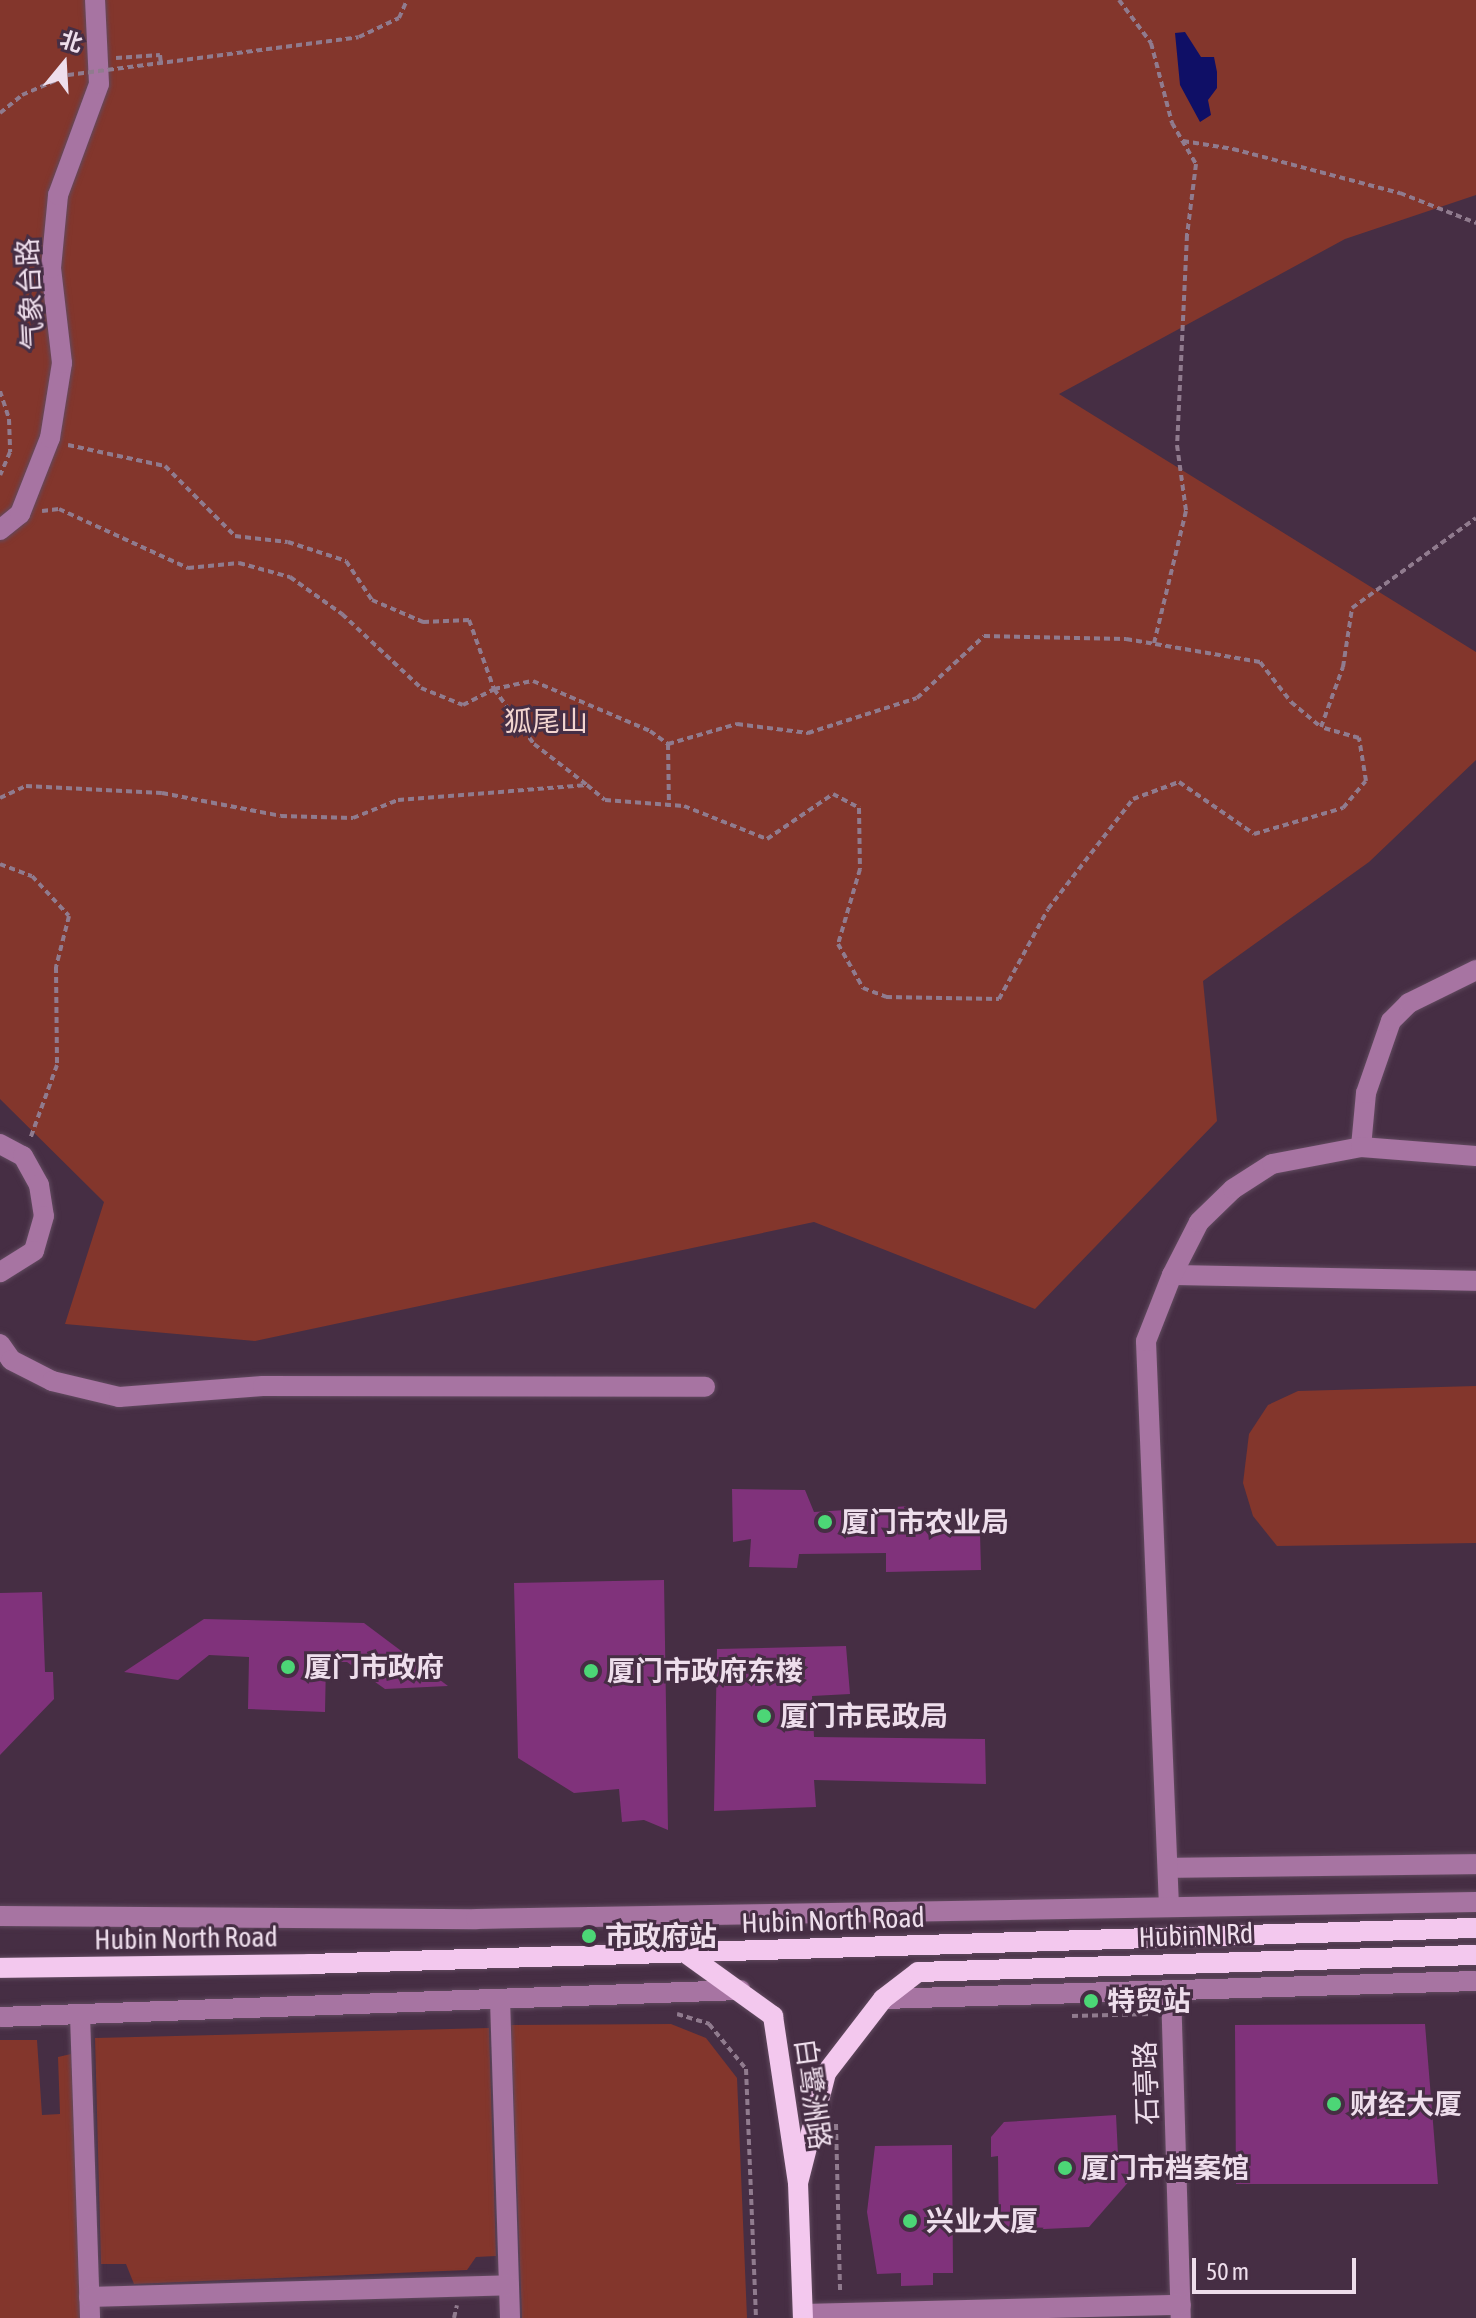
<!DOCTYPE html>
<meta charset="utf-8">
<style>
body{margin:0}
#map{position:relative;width:1476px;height:2318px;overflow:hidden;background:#462e44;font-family:"Asap Condensed","Noto Sans SC",sans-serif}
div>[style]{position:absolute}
.green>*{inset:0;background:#83362c}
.water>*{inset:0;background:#0f0f66}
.building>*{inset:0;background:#80327b}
.path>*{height:4px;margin-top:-2px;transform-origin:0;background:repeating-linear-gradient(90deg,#907b8e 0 6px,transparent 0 10px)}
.roads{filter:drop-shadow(0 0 2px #614a5f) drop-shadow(0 0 2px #614a5f)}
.minor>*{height:20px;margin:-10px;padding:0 10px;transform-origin:10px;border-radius:10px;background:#a774a2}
.major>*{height:20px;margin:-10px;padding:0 10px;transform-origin:10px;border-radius:10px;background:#f3c8ee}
.path-bridge>*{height:4px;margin-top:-2px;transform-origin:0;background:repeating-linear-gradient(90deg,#907b8e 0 6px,transparent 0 10px)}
.dots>*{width:22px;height:22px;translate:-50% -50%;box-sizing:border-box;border:4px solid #462e44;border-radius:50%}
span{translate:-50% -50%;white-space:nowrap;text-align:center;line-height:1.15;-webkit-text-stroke:6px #462e44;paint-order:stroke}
.street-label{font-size:28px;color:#eedeec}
.park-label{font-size:28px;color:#f3d5d0}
.poi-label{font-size:28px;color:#eedeec;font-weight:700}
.left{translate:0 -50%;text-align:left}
.north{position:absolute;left:24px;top:24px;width:80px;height:80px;-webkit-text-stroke:6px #462e44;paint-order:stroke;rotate:18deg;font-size:22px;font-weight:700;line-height:32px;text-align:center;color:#eedeec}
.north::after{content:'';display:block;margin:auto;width:28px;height:36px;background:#eedeec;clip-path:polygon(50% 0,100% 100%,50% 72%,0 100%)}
.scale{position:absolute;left:1192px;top:2258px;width:164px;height:36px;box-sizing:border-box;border:4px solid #eedeec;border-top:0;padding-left:10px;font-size:24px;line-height:28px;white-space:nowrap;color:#eedeec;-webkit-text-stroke:6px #462e44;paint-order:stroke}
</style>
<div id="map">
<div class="green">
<div style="clip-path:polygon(0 0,1476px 0,1476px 195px,1345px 239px,1059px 394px,1476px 652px,1476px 760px,1369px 862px,1203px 981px,1217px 1121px,1035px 1309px,814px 1222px,255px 1341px,65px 1324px,104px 1202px,0 1099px)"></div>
<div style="clip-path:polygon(1476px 1386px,1476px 1543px,1277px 1546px,1253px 1516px,1243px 1483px,1249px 1434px,1268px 1405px,1298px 1391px)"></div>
<div style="clip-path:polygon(671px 2024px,706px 2038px,737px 2078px,747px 2318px,522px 2318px,511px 2025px)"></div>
<div style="clip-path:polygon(489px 2028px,496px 2256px,476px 2257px,467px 2270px,134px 2284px,126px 2264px,101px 2264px,95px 2038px)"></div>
<div style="clip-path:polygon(0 2040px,37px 2040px,42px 2115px,60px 2114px,58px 2057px,71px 2054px,81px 2318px,0 2318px)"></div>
</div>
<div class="water">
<div style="clip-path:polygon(1185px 32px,1201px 57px,1214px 57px,1217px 72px,1217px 88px,1208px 100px,1211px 115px,1200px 122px,1180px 85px,1175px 33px)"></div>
</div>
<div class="building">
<div style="clip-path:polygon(732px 1489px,805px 1490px,814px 1512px,910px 1506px,923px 1531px,980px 1533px,981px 1570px,886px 1572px,886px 1553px,799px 1554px,797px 1568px,749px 1567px,751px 1539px,733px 1542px)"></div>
<div style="clip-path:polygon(664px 1580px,668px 1830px,644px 1820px,622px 1822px,619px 1789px,574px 1793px,518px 1758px,514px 1583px)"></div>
<div style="clip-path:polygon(42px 1592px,45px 1672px,53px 1672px,54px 1699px,0 1755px,0 1593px)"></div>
<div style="clip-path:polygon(204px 1619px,364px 1623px,448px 1686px,385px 1689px,347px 1662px,326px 1662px,325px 1712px,248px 1709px,249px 1657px,209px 1655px,178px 1680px,124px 1672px)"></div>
<div style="clip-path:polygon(846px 1646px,850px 1694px,812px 1696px,814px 1737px,985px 1739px,986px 1784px,814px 1780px,816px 1807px,714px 1811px,717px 1649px)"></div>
<div style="clip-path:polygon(1425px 2024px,1438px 2184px,1236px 2184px,1235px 2025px)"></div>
<div style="clip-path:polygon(1116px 2115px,1118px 2155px,1131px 2154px,1131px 2179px,1089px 2227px,999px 2231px,998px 2156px,991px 2157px,991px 2137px,1004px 2122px)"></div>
<div style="clip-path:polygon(952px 2145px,953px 2273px,933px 2273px,933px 2285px,901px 2286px,901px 2273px,877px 2274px,867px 2212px,875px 2146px)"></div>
</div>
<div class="path">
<div style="left:1119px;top:0;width:54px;rotate:53.3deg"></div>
<div style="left:1151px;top:43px;width:83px;rotate:75.3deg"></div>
<div style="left:1172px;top:123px;width:48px;rotate:59.7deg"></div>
<div style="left:1196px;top:164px;width:72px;rotate:97.2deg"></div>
<div style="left:1187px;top:235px;width:210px;rotate:92.7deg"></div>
<div style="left:1177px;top:445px;width:67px;rotate:82.2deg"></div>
<div style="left:1186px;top:511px;width:136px;rotate:103.6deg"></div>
<div style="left:116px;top:58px;width:44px;rotate:-3.9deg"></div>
<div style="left:160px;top:55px;width:9px;rotate:84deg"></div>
<div style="left:0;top:113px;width:28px;rotate:-39deg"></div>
<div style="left:22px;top:95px;width:50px;rotate:-23.5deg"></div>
<div style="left:1183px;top:141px;width:51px;rotate:9.1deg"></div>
<div style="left:1233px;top:149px;width:173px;rotate:14.8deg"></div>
<div style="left:1400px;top:193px;width:82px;rotate:21.5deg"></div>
<div style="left:0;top:391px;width:29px;rotate:72deg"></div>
<div style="left:9px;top:419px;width:33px;rotate:88deg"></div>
<div style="left:10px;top:452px;width:25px;rotate:113deg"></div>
<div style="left:68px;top:445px;width:99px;rotate:12.2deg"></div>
<div style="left:165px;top:466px;width:99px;rotate:45deg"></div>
<div style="left:235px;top:536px;width:53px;rotate:6.5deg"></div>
<div style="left:288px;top:542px;width:61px;rotate:18.1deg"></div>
<div style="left:346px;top:561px;width:47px;rotate:56.3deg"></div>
<div style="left:372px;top:600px;width:56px;rotate:23.3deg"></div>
<div style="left:423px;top:622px;width:46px;rotate:-2.5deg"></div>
<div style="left:469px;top:620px;width:73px;rotate:70.1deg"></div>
<div style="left:494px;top:689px;width:68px;rotate:54deg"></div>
<div style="left:534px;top:744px;width:67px;rotate:37.7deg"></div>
<div style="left:42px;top:511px;width:17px;rotate:-7deg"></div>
<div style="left:59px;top:509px;width:142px;rotate:24.6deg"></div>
<div style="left:188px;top:568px;width:51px;rotate:-5.6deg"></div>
<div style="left:239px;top:563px;width:53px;rotate:15.4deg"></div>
<div style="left:290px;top:577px;width:64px;rotate:35.4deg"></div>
<div style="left:342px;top:614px;width:108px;rotate:43.1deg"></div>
<div style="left:421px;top:688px;width:45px;rotate:22deg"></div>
<div style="left:463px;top:705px;width:35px;rotate:-27deg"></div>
<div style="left:494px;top:689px;width:40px;rotate:-12deg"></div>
<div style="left:533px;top:681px;width:127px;rotate:23.1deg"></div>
<div style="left:650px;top:731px;width:22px;rotate:36deg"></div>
<div style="left:668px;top:744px;width:72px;rotate:-16.2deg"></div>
<div style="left:737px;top:724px;width:72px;rotate:7.2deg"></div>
<div style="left:808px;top:733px;width:114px;rotate:-17.8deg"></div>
<div style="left:917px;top:698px;width:91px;rotate:-42.8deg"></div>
<div style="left:984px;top:636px;width:142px;rotate:1.2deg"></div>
<div style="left:1126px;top:639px;width:136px;rotate:9.7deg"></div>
<div style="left:1260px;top:662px;width:51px;rotate:52.2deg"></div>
<div style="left:1291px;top:702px;width:39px;rotate:40deg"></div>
<div style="left:1321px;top:727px;width:64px;rotate:-69.9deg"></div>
<div style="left:1343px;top:667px;width:60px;rotate:-81.3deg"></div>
<div style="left:1352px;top:608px;width:153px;rotate:-36deg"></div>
<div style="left:668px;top:744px;width:63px;rotate:89.1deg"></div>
<div style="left:0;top:798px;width:29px;rotate:-25deg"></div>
<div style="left:26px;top:786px;width:136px;rotate:2.9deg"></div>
<div style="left:162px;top:793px;width:121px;rotate:10.9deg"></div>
<div style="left:281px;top:816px;width:72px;rotate:1.6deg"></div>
<div style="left:353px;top:818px;width:48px;rotate:-21.8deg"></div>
<div style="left:398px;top:800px;width:190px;rotate:-4.5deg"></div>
<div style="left:587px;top:785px;width:23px;rotate:40deg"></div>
<div style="left:605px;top:800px;width:79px;rotate:4.3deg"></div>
<div style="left:684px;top:806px;width:89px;rotate:21.7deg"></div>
<div style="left:767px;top:839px;width:80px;rotate:-34.3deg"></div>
<div style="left:833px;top:794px;width:30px;rotate:28deg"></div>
<div style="left:859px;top:808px;width:61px;rotate:89.1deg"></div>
<div style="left:860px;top:869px;width:78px;rotate:106.3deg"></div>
<div style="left:838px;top:944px;width:51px;rotate:60.4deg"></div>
<div style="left:863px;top:988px;width:25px;rotate:21deg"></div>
<div style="left:886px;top:997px;width:113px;rotate:1deg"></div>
<div style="left:999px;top:999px;width:102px;rotate:-61.4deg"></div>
<div style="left:1048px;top:909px;width:139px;rotate:-52.3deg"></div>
<div style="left:1133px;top:799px;width:49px;rotate:-20.3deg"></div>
<div style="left:1179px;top:782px;width:91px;rotate:34.7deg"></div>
<div style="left:1254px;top:834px;width:93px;rotate:-16.3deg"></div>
<div style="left:1343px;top:808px;width:35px;rotate:-50deg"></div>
<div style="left:1366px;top:781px;width:44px;rotate:-99.2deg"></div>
<div style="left:1359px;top:738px;width:40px;rotate:-164deg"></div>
<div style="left:0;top:864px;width:34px;rotate:21deg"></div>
<div style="left:32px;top:876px;width:54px;rotate:47.2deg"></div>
<div style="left:69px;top:916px;width:53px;rotate:104.3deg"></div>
<div style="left:56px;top:967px;width:98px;rotate:89.4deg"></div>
<div style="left:57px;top:1065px;width:79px;rotate:110deg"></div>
<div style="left:677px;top:2014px;width:34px;rotate:17deg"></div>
<div style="left:709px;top:2024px;width:58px;rotate:50.6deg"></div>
<div style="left:746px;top:2069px;width:249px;rotate:87.7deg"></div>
<div style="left:1072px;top:2016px;width:79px;rotate:-1.5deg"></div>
<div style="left:836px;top:2124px;width:168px;rotate:88.6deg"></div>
<div style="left:454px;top:2318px;width:13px;rotate:-77deg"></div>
</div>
<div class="roads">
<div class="minor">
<div style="left:0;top:530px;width:26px;rotate:-39deg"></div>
<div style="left:20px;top:514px;width:82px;rotate:-68.5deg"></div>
<div style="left:50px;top:438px;width:76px;rotate:-80.9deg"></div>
<div style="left:62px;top:363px;width:96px;rotate:-96.6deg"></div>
<div style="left:51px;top:268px;width:73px;rotate:-84.5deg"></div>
<div style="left:58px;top:195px;width:118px;rotate:-69.7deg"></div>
<div style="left:99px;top:84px;width:84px;rotate:-92.7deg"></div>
<div style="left:0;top:1144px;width:26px;rotate:28deg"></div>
<div style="left:23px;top:1156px;width:33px;rotate:61deg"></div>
<div style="left:39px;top:1185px;width:31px;rotate:81deg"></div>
<div style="left:44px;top:1216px;width:36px;rotate:106deg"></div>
<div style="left:34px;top:1251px;width:40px;rotate:148deg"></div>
<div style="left:1361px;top:1147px;width:54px;rotate:-84.7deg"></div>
<div style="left:1366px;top:1093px;width:76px;rotate:-70.9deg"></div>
<div style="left:1391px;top:1021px;width:25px;rotate:-45deg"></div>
<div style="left:1409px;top:1003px;width:75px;rotate:-26.2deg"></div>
<div style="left:1172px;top:1275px;width:304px;rotate:1.1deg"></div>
<div style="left:0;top:1344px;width:19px;rotate:55deg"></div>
<div style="left:11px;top:1360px;width:46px;rotate:27.1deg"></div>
<div style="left:52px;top:1381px;width:69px;rotate:13.4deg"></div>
<div style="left:119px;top:1397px;width:144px;rotate:-4.4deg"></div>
<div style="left:263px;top:1386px;width:442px;rotate:0.1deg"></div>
<div style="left:1168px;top:1868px;width:308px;rotate:-0.7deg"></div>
<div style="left:1169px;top:1907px;width:566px;rotate:-92.33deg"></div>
<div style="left:1146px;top:1341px;width:71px;rotate:-68.5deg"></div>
<div style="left:1172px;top:1275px;width:59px;rotate:-63deg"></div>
<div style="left:1199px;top:1222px;width:47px;rotate:-44.1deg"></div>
<div style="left:1233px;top:1189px;width:46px;rotate:-32.7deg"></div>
<div style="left:1272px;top:1164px;width:91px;rotate:-10.8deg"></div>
<div style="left:1361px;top:1147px;width:115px;rotate:4.5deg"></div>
<div style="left:0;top:1916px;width:476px;rotate:0.4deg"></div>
<div style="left:476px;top:1919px;width:1000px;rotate:-0.97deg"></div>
<div style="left:1171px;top:1990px;width:328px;rotate:88.3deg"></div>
<div style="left:500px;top:1999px;width:319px;rotate:88.2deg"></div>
<div style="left:883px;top:1999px;width:593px;rotate:-1.74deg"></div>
<div style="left:80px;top:2015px;width:303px;rotate:88.1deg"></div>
<div style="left:0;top:2017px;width:741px;rotate:-2.09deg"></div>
<div style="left:89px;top:2297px;width:420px;rotate:-1.6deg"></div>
<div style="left:803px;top:2314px;width:378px;rotate:-1.4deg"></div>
</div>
<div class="major">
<div style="left:684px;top:1952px;width:110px;rotate:35.7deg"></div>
<div style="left:773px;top:2016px;width:169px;rotate:81.5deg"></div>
<div style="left:798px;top:2183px;width:135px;rotate:87.9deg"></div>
<div style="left:0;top:1968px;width:309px;rotate:-0.7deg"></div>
<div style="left:309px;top:1964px;width:1168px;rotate:-1.77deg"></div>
<div style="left:798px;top:2183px;width:114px;rotate:-75.7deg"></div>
<div style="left:826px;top:2073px;width:93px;rotate:-52.4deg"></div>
<div style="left:883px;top:1999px;width:44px;rotate:-37.6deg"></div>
<div style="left:918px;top:1972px;width:558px;rotate:-1.75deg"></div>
</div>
</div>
<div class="path-bridge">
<div style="left:68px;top:75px;width:293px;rotate:-7.4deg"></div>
<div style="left:359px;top:37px;width:44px;rotate:-25.4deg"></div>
<div style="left:399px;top:18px;width:20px;rotate:-66deg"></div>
</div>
<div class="dots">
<div style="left:825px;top:1522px;background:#4cd676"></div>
<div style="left:288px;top:1667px;background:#4cd676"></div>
<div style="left:591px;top:1671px;background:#4cd676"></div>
<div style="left:764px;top:1716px;background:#4cd676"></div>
<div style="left:589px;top:1936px;background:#4cd676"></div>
<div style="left:1091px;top:2001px;background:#4cd676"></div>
<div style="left:1334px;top:2104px;background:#4cd676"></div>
<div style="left:1065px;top:2168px;background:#4cd676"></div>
<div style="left:910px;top:2221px;background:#4cd676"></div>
</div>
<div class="street-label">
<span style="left:30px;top:294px;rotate:-93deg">气象台路</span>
<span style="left:833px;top:1920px;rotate:-2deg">Hubin North Road</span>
<span style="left:1196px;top:1935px;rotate:-2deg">Hubin N Rd</span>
<span style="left:186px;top:1938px;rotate:-1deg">Hubin North Road</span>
<span style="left:1146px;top:2083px;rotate:-92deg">石亭路</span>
<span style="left:813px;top:2094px;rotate:82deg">白鹭洲路</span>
</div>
<div class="park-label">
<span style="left:546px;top:721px">狐尾山</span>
</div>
<div class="poi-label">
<span class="left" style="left:841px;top:1522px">厦门市农业局</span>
<span class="left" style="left:304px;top:1667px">厦门市政府</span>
<span class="left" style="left:607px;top:1671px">厦门市政府东楼</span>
<span class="left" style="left:780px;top:1716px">厦门市民政局</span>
<span class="left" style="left:605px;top:1936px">市政府站</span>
<span class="left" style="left:1107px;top:2001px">特贸站</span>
<span class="left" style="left:1350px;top:2104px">财经大厦</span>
<span class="left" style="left:1081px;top:2168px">厦门市档案馆</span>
<span class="left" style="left:926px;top:2221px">兴业大厦</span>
</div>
<div class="north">北</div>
<div class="scale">50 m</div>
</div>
